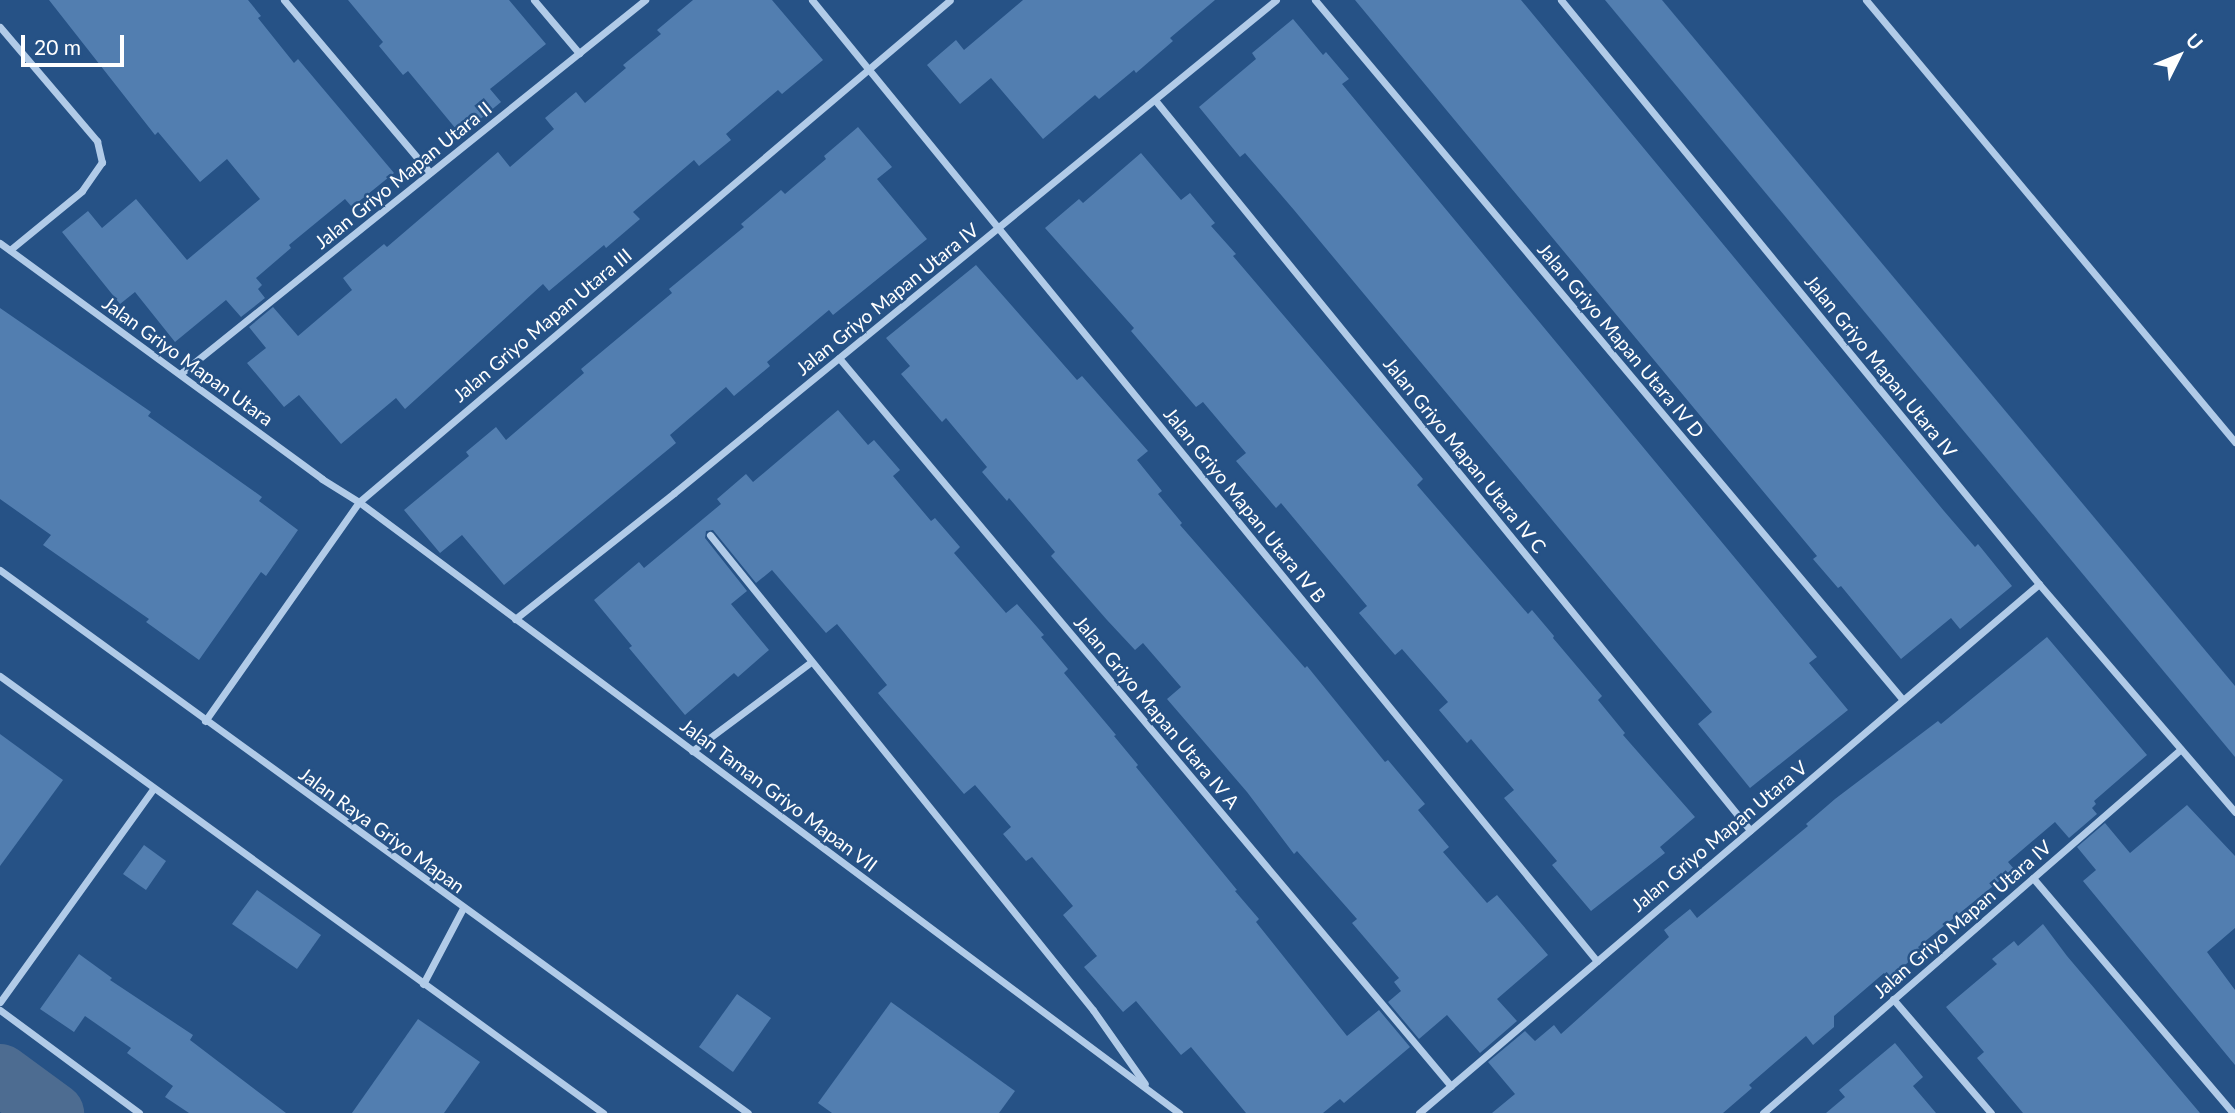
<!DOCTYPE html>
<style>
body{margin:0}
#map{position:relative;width:2235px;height:1113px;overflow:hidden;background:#265286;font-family:Lato,sans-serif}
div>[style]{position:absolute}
.river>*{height:61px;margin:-30.5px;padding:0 30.5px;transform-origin:30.5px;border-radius:30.5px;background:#4d6c91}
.building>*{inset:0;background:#527eb0}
.street>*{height:7px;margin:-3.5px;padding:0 3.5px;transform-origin:3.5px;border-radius:3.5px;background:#b1cbe8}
span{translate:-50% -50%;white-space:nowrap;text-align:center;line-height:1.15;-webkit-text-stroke:5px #265286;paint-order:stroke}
.street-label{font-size:19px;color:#fff}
.north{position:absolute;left:2144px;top:21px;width:70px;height:70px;-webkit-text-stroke:5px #265286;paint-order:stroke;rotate:47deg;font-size:19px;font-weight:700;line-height:28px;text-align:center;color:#fff}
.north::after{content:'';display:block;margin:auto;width:24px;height:32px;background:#fff;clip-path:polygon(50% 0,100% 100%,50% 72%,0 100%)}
.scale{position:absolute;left:21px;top:35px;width:103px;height:32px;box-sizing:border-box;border:4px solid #fff;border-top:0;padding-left:9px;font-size:21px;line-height:24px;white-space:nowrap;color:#fff;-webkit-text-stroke:5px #265286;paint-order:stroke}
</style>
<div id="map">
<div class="river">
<div style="left:0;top:1074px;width:66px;rotate:36.3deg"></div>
</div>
<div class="building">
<div style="clip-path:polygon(49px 0,248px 0,261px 16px,258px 18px,294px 63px,298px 59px,394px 173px,352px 207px,345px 199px,289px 245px,291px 248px,256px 278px,262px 285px,258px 289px,265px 298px,241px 317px,226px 300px,175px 342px,135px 292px,120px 304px,62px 232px,88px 211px,102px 228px,136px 199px,187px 260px,260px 199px,227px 159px,200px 182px,158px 132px,155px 135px)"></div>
<div style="clip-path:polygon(348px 0,509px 0,546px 44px,490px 89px,501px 102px,461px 135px,408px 71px,403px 75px,379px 46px,383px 42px)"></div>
<div style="clip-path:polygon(693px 0,772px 0,823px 60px,782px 94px,778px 90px,726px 134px,731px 140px,699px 166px,694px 160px,633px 212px,640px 219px,606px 248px,604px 245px,549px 291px,543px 284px,405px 409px,396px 398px,341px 444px,299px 395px,284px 407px,247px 363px,266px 348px,249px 327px,273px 307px,298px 336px,352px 290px,343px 278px,384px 244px,387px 247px,498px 152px,510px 167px,554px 129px,545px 118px,576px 92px,585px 103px,626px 68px,623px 65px,661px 34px,657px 30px)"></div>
<div style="clip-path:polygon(1023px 0,1215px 0,1170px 38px,1173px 41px,1136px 73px,1134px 70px,1099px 99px,1095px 95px,1043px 139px,991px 78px,960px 104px,927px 65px,956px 40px,964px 50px)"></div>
<div style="clip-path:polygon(1355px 0,1521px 0,1944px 511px,1975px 547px,1978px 544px,2012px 586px,1960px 629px,1951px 618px,1901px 659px,1841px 586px,1838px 588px,1813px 559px,1817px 556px,1752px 478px)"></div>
<div style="clip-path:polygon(1605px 0,1662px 0,2235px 686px,2235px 757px)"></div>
<div style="clip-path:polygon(1293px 19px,1323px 55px,1326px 52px,1349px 79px,1342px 84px,1817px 657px,1809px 663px,1848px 710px,1750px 788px,1698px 724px,1712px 712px,1294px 210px,1245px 153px,1240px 157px,1199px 107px,1256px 59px,1252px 53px)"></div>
<div style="clip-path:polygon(858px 127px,892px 167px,877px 179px,927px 239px,833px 315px,829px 310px,767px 362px,770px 366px,734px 396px,726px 387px,670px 435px,676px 443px,504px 585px,462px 535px,440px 553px,404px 510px,469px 456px,466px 452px,496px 427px,506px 440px,584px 373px,581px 369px,672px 293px,669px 289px,744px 227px,741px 224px,781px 190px,785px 194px,826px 159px,824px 156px)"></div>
<div style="clip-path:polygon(1141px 153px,1181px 200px,1190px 193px,1215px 223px,1211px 226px,1236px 254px,1233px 256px,1423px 479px,1417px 485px,1528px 614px,1532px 610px,1554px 636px,1553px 638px,1602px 696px,1598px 700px,1625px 733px,1623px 735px,1695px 817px,1660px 847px,1665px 853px,1591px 911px,1552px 865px,1557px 861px,1504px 798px,1514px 790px,1471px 739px,1467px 743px,1439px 710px,1448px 702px,1402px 649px,1395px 655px,1359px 613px,1367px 606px,1281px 503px,1276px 508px,1236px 461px,1246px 453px,1203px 402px,1196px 407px,1131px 331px,1134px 328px,1045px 228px,1079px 199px,1083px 203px)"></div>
<div style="clip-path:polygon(976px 265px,1077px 380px,1082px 376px,1148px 451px,1137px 460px,1162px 491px,1158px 494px,1182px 523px,1180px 525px,1305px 668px,1307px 666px,1385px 762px,1388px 760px,1425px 804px,1418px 810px,1449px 847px,1443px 852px,1487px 903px,1497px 895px,1548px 955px,1497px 999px,1517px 1021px,1480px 1053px,1447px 1015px,1419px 1039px,1388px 1002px,1401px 991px,1394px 982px,1399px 978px,1352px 923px,1357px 919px,1297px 851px,1294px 854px,1247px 792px,1167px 699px,1181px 687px,1143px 643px,1135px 650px,1107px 620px,1051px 556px,1055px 552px,1009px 498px,1007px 501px,982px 472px,987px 467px,946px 418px,942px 422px,901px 374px,910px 366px,886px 338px)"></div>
<div style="clip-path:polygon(0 308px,151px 412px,148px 416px,262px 497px,259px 501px,298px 530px,266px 576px,261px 572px,199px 660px,146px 622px,149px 619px,43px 545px,51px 535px,0 499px)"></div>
<div style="clip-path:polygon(838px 410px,868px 445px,874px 440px,900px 470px,893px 476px,931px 521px,935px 518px,960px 547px,954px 553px,1006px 613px,1017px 604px,1044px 635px,1041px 637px,1068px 669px,1064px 673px,1116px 735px,1114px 736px,1138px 765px,1136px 767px,1237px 890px,1235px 891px,1259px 919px,1256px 922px,1347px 1036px,1379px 1010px,1410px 1047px,1344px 1103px,1340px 1099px,1323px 1113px,1246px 1113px,1191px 1047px,1181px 1055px,1136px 1001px,1123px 1012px,1084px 967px,1097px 956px,1063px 915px,1073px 906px,1032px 857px,1026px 861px,1003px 834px,1011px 827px,975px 785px,964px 794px,878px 693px,887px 685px,837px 624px,826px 633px,772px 570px,756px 583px,713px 530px,706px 531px,705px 538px,747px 591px,731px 604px,769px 650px,738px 677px,734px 673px,685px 715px,629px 648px,632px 646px,594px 600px,639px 562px,644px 568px,721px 504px,717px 499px,746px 474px,753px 482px)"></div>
<div style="clip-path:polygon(2047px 637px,2147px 755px,2094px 801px,2096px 804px,2092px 808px,2097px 814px,2069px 838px,2055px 822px,2008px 862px,2014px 869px,1918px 947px,1921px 951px,1889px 979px,1884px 973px,1834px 1016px,1834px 1027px,1813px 1045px,1806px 1036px,1749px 1085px,1752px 1088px,1723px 1113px,1492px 1113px,1515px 1094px,1488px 1062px,1525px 1031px,1535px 1041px,1554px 1025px,1561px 1034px,1669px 937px,1664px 930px,1690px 909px,1697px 918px,1808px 826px,1806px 824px,1835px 799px,1938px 721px,1941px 724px)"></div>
<div style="clip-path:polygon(0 734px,63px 780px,0 866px)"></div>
<div style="clip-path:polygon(2187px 805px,2235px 856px,2235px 928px,2207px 952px,2235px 990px,2235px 1065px,2083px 881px,2096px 870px,2077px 847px,2105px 823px,2130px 853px)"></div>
<div style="clip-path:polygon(144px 845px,166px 861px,146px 890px,123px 874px)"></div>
<div style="clip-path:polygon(257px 890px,321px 935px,297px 969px,232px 924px)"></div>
<div style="clip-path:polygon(2043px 924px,2067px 956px,2200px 1113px,2023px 1113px,1977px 1058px,1984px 1052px,1946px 1007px,1997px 964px,1992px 959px,2014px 941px,2018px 946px)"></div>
<div style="clip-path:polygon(79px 954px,112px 978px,110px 980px,193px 1035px,190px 1040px,286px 1113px,189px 1113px,165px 1097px,173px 1086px,127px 1053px,131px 1048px,85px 1016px,74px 1032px,40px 1009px)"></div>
<div style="clip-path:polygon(737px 994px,771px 1018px,733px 1072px,699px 1047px)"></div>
<div style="clip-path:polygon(891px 1002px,1015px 1091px,999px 1113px,832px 1113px,818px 1103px)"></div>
<div style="clip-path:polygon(418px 1019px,480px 1062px,444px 1113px,352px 1113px)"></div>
<div style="clip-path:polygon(1895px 1043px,1923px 1077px,1913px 1086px,1936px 1113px,1826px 1113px,1845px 1097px,1839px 1090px)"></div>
</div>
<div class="street">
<div style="left:284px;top:0;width:226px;rotate:49.8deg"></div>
<div style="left:534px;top:0;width:70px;rotate:49.7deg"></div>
<div style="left:812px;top:0;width:1241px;rotate:50.76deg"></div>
<div style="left:1315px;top:0;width:914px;rotate:49.97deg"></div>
<div style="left:1561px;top:0;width:755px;rotate:50.7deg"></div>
<div style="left:2039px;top:584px;width:301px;rotate:49.3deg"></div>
<div style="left:1866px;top:0;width:576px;rotate:50.14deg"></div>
<div style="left:0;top:27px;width:150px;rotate:49.6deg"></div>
<div style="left:97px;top:141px;width:22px;rotate:77deg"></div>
<div style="left:102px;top:162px;width:35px;rotate:125deg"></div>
<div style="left:82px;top:191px;width:93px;rotate:140.7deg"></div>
<div style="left:1155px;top:100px;width:942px;rotate:50.82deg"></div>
<div style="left:0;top:243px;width:399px;rotate:36.2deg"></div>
<div style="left:322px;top:479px;width:44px;rotate:31.9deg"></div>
<div style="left:359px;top:502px;width:1023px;rotate:36.69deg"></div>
<div style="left:839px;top:358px;width:951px;rotate:49.95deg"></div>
<div style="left:180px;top:374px;width:597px;rotate:-38.81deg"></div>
<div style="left:710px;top:535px;width:610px;rotate:51.12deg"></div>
<div style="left:1093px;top:1010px;width:90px;rotate:54.9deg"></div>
<div style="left:0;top:570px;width:924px;rotate:35.98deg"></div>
<div style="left:515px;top:619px;width:203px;rotate:-38.4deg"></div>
<div style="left:674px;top:493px;width:778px;rotate:-39.32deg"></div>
<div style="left:0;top:676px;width:745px;rotate:35.93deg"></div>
<div style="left:205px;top:721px;width:268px;rotate:-54.9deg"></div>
<div style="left:359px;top:502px;width:775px;rotate:-40.34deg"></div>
<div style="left:692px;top:751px;width:149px;rotate:-36.8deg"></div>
<div style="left:2033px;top:878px;width:309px;rotate:49.6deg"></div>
<div style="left:423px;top:984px;width:86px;rotate:-62.2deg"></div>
<div style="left:1893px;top:999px;width:150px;rotate:49.3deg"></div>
<div style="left:0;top:1002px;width:262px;rotate:-54.3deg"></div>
<div style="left:0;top:1010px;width:173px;rotate:36.5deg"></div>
<div style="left:1419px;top:1113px;width:815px;rotate:-40.47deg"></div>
<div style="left:1763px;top:1113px;width:554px;rotate:-41.05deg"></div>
</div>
<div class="street-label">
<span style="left:403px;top:175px;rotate:-39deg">Jalan Griyo Mapan Utara II</span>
<span style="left:887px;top:299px;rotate:-39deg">Jalan Griyo Mapan Utara IV</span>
<span style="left:542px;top:325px;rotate:-40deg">Jalan Griyo Mapan Utara III</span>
<span style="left:1621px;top:340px;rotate:50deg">Jalan Griyo Mapan Utara IV D</span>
<span style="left:188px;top:361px;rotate:36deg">Jalan Griyo Mapan Utara</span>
<span style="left:1881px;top:366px;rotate:51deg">Jalan Griyo Mapan Utara IV</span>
<span style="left:1465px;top:455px;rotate:51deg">Jalan Griyo Mapan Utara IV C</span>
<span style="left:1245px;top:505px;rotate:51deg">Jalan Griyo Mapan Utara IV B</span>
<span style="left:1157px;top:712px;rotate:50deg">Jalan Griyo Mapan Utara IV A</span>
<span style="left:779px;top:795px;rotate:37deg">Jalan Taman Griyo Mapan VII</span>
<span style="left:382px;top:830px;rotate:36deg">Jalan Raya Griyo Mapan</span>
<span style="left:1719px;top:836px;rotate:-40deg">Jalan Griyo Mapan Utara V</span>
<span style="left:1962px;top:919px;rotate:-41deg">Jalan Griyo Mapan Utara IV</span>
</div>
<div class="north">U</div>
<div class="scale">20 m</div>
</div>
